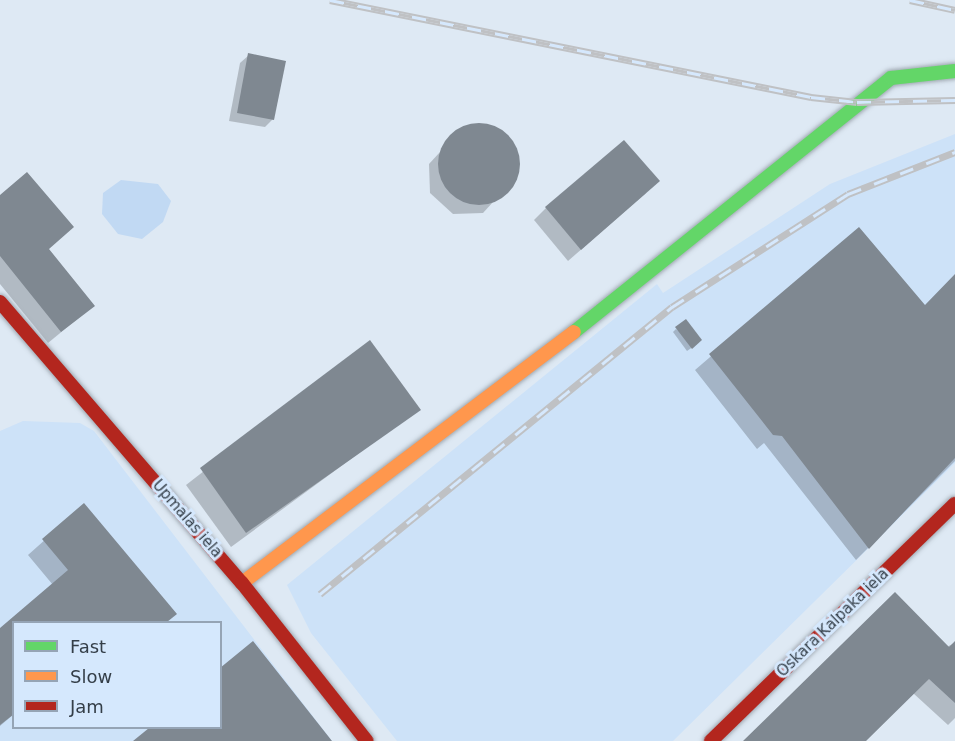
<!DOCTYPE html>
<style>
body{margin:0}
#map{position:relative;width:955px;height:741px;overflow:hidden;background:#dee9f4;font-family:"DejaVu Sans",sans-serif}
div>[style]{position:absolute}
.built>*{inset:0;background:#cde2f8}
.green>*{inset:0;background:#c1d9f3}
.shadow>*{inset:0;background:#0003}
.building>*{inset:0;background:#7f8891}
.round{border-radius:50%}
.roads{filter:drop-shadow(0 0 2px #a0a9b2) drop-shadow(0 0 2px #a0a9b2)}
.fast>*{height:14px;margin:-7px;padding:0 7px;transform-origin:7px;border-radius:7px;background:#63d668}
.slow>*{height:14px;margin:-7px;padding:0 7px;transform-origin:7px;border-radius:7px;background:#ff974d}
.jam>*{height:14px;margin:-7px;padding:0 7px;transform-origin:7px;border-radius:7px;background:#b3261e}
.rail>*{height:7px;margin-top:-3.5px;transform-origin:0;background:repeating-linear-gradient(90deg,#d5e8fd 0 14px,#bfc1c4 0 28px);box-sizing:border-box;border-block:2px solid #bfc1c4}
span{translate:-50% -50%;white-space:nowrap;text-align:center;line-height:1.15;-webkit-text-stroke:6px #d5e8fd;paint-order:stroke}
.street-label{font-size:15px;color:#343e48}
.legend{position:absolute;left:12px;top:621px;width:210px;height:108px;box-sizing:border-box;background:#d5e8fd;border:2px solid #95a4b5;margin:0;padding:8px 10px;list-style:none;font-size:18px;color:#343e48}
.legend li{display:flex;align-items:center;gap:12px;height:30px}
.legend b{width:30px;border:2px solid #95a4b5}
</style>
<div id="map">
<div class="built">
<div style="clip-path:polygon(955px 134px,955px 463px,673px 741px,397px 741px,311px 633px,287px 585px,657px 284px,663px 293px,830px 184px)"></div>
<div style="clip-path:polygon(evenodd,23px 421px,80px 423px,94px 431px,332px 741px,0 741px,0 431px,23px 421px,14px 622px,220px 622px,220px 728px,14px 728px,14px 622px)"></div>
</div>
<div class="green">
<div style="clip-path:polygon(121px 180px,158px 184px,171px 201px,163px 222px,142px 239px,118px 234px,102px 214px,103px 193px)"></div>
</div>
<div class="shadow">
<div style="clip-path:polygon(249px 55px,273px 119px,265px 127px,229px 121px,240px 63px)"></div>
<div style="clip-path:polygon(492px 126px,515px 147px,517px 176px,483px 213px,453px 214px,430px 193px,429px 164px,462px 128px)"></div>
<div style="clip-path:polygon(646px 193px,568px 261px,534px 220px,546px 208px)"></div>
<div style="clip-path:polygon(0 197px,93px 306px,48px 343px,0 284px)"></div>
<div style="clip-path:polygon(859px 229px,925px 307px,955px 275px,955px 461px,856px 560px,764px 443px,757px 449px,695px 370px)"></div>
<div style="clip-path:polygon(676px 329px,697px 344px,687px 351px,673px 332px)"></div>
<div style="clip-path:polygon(370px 342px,419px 409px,231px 547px,186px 485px)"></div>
<div style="clip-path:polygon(84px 505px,175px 614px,166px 622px,14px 622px,14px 714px,0 726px,0 630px,53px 585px,28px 555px)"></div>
<div style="clip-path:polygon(955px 643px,955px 718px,948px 725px,913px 693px,864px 741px,745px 741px)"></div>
<div style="clip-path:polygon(151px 728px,220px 728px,330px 741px,135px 741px)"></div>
</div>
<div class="building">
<div style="clip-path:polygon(248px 53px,286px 61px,274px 120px,237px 113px)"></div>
<div class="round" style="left:438px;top:123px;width:82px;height:82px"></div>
<div style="clip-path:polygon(624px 140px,660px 181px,581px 250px,545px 207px)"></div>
<div style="clip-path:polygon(27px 172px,74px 227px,49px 249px,95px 306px,61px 332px,0 256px,0 195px)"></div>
<div style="clip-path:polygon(859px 227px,925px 305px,955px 274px,955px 458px,869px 549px,782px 436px,773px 435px,709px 354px)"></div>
<div style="clip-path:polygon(686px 319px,702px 340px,692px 349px,675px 327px)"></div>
<div style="clip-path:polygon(370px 340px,421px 410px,246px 533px,200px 468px)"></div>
<div style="clip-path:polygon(84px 503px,177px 614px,167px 622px,14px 622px,14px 714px,0 725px,0 628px,68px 570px,42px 539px)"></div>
<div style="clip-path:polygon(895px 592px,949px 647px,955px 641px,955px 703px,929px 679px,866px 741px,743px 741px)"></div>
<div style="clip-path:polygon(253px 641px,332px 741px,133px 741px,149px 728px,220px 728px,220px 668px)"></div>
</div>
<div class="roads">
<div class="fast">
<div style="left:574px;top:332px;width:406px;rotate:-38.7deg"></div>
<div style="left:891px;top:78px;width:64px;rotate:-6.2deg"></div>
</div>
<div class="slow">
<div style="left:242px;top:583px;width:416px;rotate:-37.1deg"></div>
</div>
<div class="jam">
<div style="left:0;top:302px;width:371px;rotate:49.3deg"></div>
<div style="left:242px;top:583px;width:201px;rotate:51.7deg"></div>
<div style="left:711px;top:741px;width:340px;rotate:-44.2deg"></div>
</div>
</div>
<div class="rail">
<div style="left:330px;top:0;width:491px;rotate:11.4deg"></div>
<div style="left:811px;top:97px;width:46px;rotate:6.2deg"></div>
<div style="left:857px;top:102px;width:98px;rotate:-1.2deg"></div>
<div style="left:910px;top:0;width:46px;rotate:12.5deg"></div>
<div style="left:320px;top:594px;width:454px;rotate:-39.2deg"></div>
<div style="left:672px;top:307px;width:209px;rotate:-32.7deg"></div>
<div style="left:848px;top:194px;width:115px;rotate:-21.4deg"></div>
</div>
<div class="street-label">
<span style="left:187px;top:519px;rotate:49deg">Upmalas iela</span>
<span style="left:833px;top:623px;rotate:-44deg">Oskara Kalpaka iela</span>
</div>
<ul class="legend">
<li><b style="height:8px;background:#63d668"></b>Fast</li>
<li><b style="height:8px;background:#ff974d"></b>Slow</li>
<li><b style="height:8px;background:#b3261e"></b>Jam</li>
</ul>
</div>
